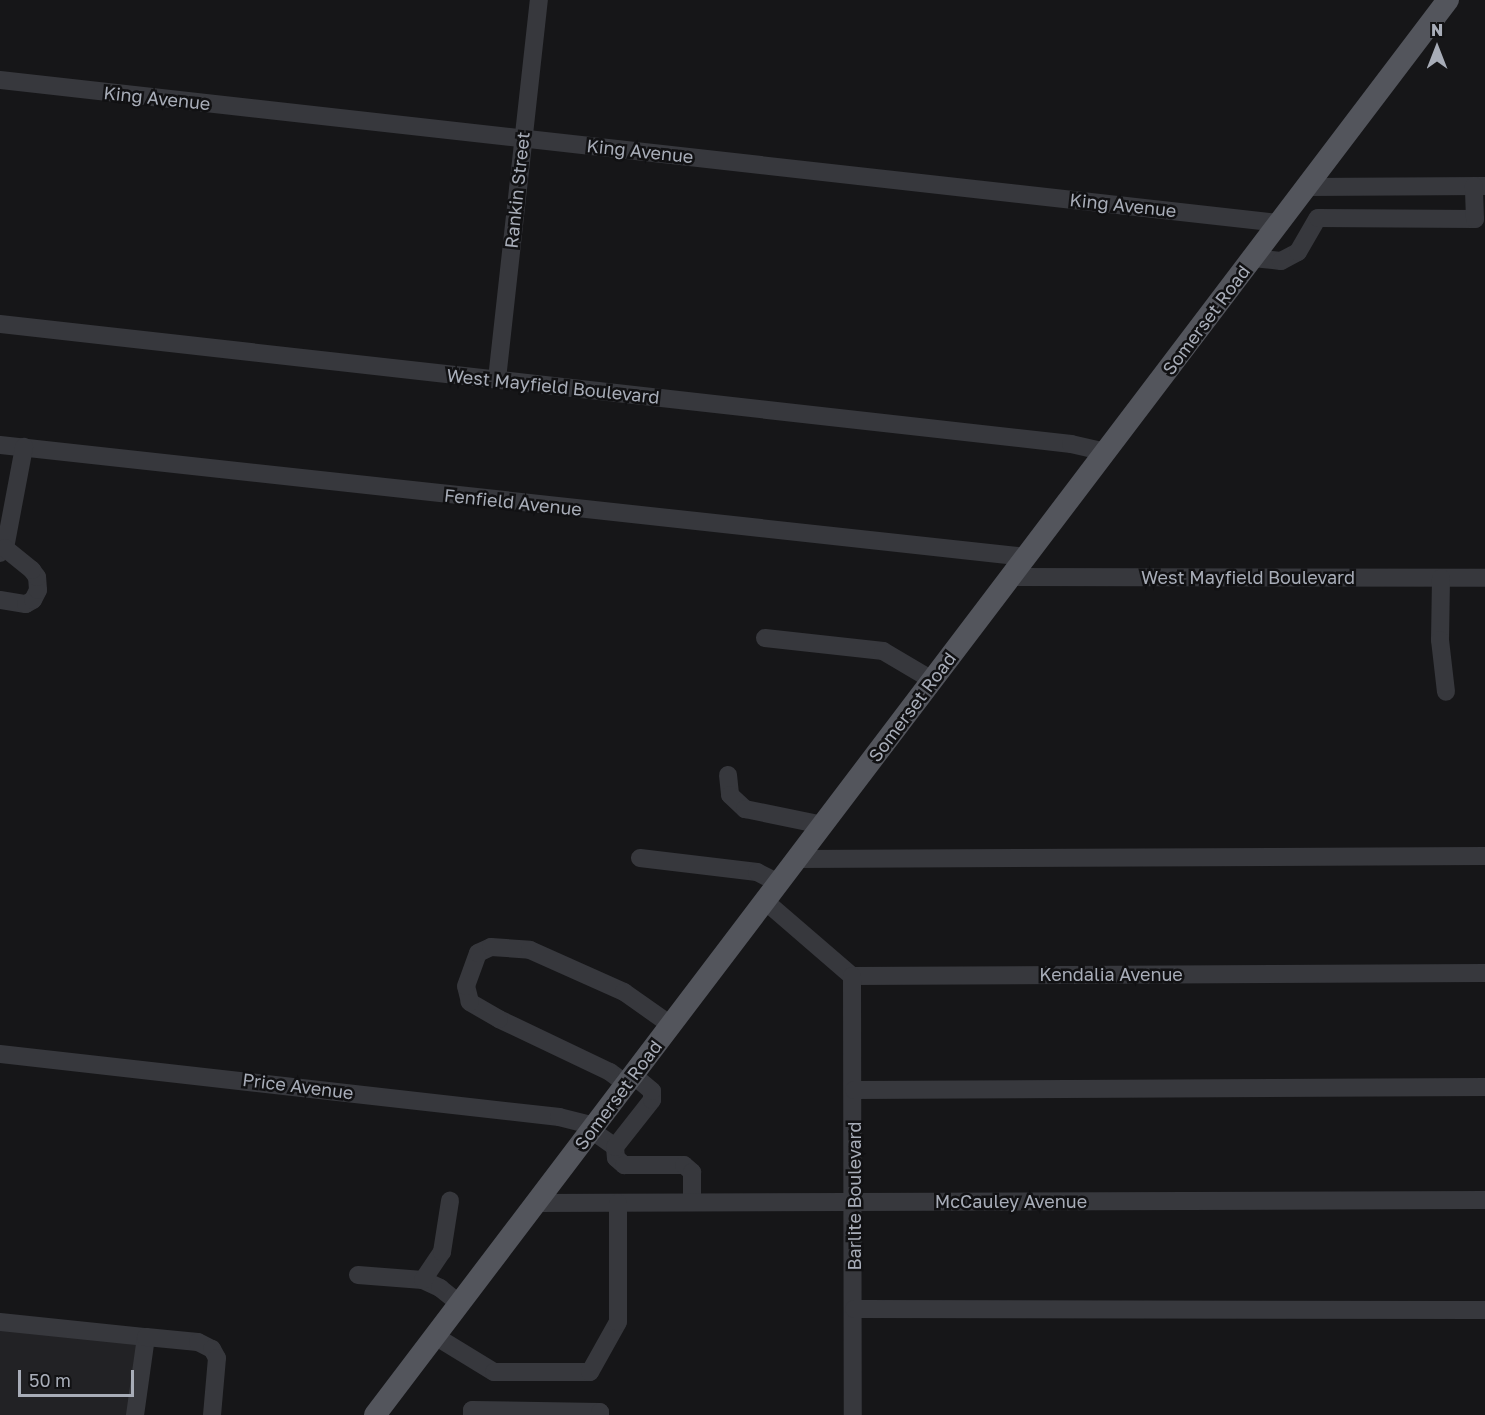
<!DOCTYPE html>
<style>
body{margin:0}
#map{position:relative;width:1485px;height:1415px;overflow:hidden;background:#161618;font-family:"Golos Text",sans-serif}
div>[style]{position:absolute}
.built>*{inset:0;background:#222225}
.minor>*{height:18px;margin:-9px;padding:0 9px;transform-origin:9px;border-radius:9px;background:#37383d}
.major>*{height:22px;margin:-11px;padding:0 11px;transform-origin:11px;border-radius:11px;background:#53555c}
span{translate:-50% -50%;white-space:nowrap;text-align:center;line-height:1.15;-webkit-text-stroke:5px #111113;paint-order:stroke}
.street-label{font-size:18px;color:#a8adb8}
.north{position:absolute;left:1407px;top:18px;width:60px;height:60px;-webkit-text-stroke:4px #111113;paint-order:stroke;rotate:0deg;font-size:16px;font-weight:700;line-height:24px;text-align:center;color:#a8adb8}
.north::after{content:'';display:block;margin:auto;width:21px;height:27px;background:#a8adb8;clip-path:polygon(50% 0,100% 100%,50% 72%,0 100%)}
.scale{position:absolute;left:18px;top:1370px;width:116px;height:27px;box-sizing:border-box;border:3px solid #a8adb8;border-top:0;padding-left:8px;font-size:18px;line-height:21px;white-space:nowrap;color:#a8adb8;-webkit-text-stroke:4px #111113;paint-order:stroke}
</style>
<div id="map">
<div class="built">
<div style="clip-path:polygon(0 1318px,140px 1328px,131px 1415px,0 1415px)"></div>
</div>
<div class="minor">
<div style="left:0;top:80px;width:1287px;rotate:6.38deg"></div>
<div style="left:1307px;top:187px;width:178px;rotate:-0.3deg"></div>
<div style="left:1253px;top:258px;width:28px;rotate:6deg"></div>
<div style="left:1281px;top:261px;width:19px;rotate:-28deg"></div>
<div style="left:1298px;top:252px;width:39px;rotate:-60deg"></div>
<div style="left:1318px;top:218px;width:157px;rotate:0.4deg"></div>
<div style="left:1475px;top:219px;width:33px;rotate:-92deg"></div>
<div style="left:0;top:324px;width:1078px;rotate:6.39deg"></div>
<div style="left:1071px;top:444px;width:36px;rotate:13deg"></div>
<div style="left:497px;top:379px;width:381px;rotate:-83.7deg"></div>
<div style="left:0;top:445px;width:1032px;rotate:6.23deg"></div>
<div style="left:0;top:553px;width:7px;rotate:-45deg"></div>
<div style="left:5px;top:548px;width:103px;rotate:-79.3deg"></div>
<div style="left:1011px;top:577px;width:474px;rotate:0.1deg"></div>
<div style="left:1441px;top:578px;width:62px;rotate:90.9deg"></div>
<div style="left:1440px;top:640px;width:52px;rotate:83.4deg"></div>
<div style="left:0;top:600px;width:26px;rotate:9deg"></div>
<div style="left:26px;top:604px;width:8px;rotate:-30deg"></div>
<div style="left:33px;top:600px;width:11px;rotate:-63deg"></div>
<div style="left:38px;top:590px;width:13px;rotate:-94deg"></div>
<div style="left:37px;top:577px;width:9px;rotate:-126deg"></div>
<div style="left:32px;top:570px;width:35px;rotate:-141deg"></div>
<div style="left:765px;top:638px;width:119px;rotate:6.3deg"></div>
<div style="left:883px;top:651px;width:57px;rotate:30.6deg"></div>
<div style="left:728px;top:775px;width:20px;rotate:84deg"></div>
<div style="left:730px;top:795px;width:21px;rotate:43deg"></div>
<div style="left:745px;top:809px;width:80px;rotate:11.6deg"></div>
<div style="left:640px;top:858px;width:118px;rotate:6.8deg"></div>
<div style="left:757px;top:872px;width:25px;rotate:27deg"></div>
<div style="left:797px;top:859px;width:688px;rotate:-0.25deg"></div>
<div style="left:765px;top:901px;width:115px;rotate:40.8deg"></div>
<div style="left:852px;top:976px;width:633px;rotate:-0.27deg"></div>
<div style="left:852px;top:976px;width:439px;rotate:89.9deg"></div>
<div style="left:0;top:1054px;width:563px;rotate:6.43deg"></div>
<div style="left:559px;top:1117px;width:36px;rotate:14deg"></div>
<div style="left:626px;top:1084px;width:20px;rotate:-143deg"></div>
<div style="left:610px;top:1072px;width:123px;rotate:-154.5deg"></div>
<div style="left:499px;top:1019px;width:34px;rotate:-150deg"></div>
<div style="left:470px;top:1002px;width:16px;rotate:-104deg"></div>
<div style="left:466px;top:986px;width:35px;rotate:-70deg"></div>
<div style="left:478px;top:953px;width:14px;rotate:-25deg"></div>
<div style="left:491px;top:947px;width:39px;rotate:4deg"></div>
<div style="left:530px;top:950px;width:103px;rotate:24.1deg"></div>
<div style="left:624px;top:992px;width:57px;rotate:35.1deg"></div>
<div style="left:854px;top:1090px;width:631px;rotate:-0.27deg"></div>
<div style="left:591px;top:1130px;width:29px;rotate:35deg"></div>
<div style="left:615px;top:1147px;width:11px;rotate:85deg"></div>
<div style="left:616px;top:1158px;width:11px;rotate:41deg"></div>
<div style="left:624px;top:1165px;width:60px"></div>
<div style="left:684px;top:1165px;width:11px;rotate:41deg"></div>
<div style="left:692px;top:1172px;width:30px;rotate:90deg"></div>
<div style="left:615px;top:1147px;width:60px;rotate:-51.8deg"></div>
<div style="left:652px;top:1100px;width:9px;rotate:-90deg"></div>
<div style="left:652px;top:1091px;width:25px;rotate:-140deg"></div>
<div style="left:536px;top:1203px;width:949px;rotate:-0.18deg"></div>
<div style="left:358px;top:1275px;width:65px;rotate:4.4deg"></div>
<div style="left:423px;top:1280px;width:19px;rotate:25deg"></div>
<div style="left:440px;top:1288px;width:26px;rotate:39deg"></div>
<div style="left:423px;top:1280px;width:34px;rotate:-56deg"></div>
<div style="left:442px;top:1252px;width:52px;rotate:-81.1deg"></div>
<div style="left:854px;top:1309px;width:631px;rotate:0.09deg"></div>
<div style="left:0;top:1322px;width:147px;rotate:5.9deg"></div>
<div style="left:146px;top:1337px;width:79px;rotate:98deg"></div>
<div style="left:435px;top:1336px;width:69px;rotate:31.4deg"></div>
<div style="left:494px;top:1372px;width:96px"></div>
<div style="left:590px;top:1372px;width:57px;rotate:-60.8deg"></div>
<div style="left:618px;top:1322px;width:119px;rotate:-90deg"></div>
<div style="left:146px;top:1337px;width:52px;rotate:5.5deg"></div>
<div style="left:198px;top:1342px;width:16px;rotate:27deg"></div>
<div style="left:212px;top:1349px;width:10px;rotate:61deg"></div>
<div style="left:217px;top:1358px;width:57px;rotate:95deg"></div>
<div style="left:472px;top:1415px;width:5px;rotate:-90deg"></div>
<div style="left:472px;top:1410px;width:128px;rotate:0.9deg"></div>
<div style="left:600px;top:1412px;width:3px;rotate:90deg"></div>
</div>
<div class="major">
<div style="left:375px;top:1415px;width:1776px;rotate:-52.83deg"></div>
</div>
<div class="street-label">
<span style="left:157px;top:98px;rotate:6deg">King Avenue</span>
<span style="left:640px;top:151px;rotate:6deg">King Avenue</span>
<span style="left:517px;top:190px;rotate:-84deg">Rankin Street</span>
<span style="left:1123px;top:205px;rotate:6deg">King Avenue</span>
<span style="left:1206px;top:320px;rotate:-53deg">Somerset Road</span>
<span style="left:553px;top:386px;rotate:6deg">West Mayfield Boulevard</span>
<span style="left:513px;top:502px;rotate:6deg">Fenfield Avenue</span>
<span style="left:1248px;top:577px">West Mayfield Boulevard</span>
<span style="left:912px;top:707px;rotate:-53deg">Somerset Road</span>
<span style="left:1111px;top:974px">Kendalia Avenue</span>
<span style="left:298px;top:1086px;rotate:7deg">Price Avenue</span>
<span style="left:618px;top:1095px;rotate:-53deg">Somerset Road</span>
<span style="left:854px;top:1196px;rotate:-90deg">Barlite Boulevard</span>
<span style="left:1011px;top:1201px">McCauley Avenue</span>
</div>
<div class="north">N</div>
<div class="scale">50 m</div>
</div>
